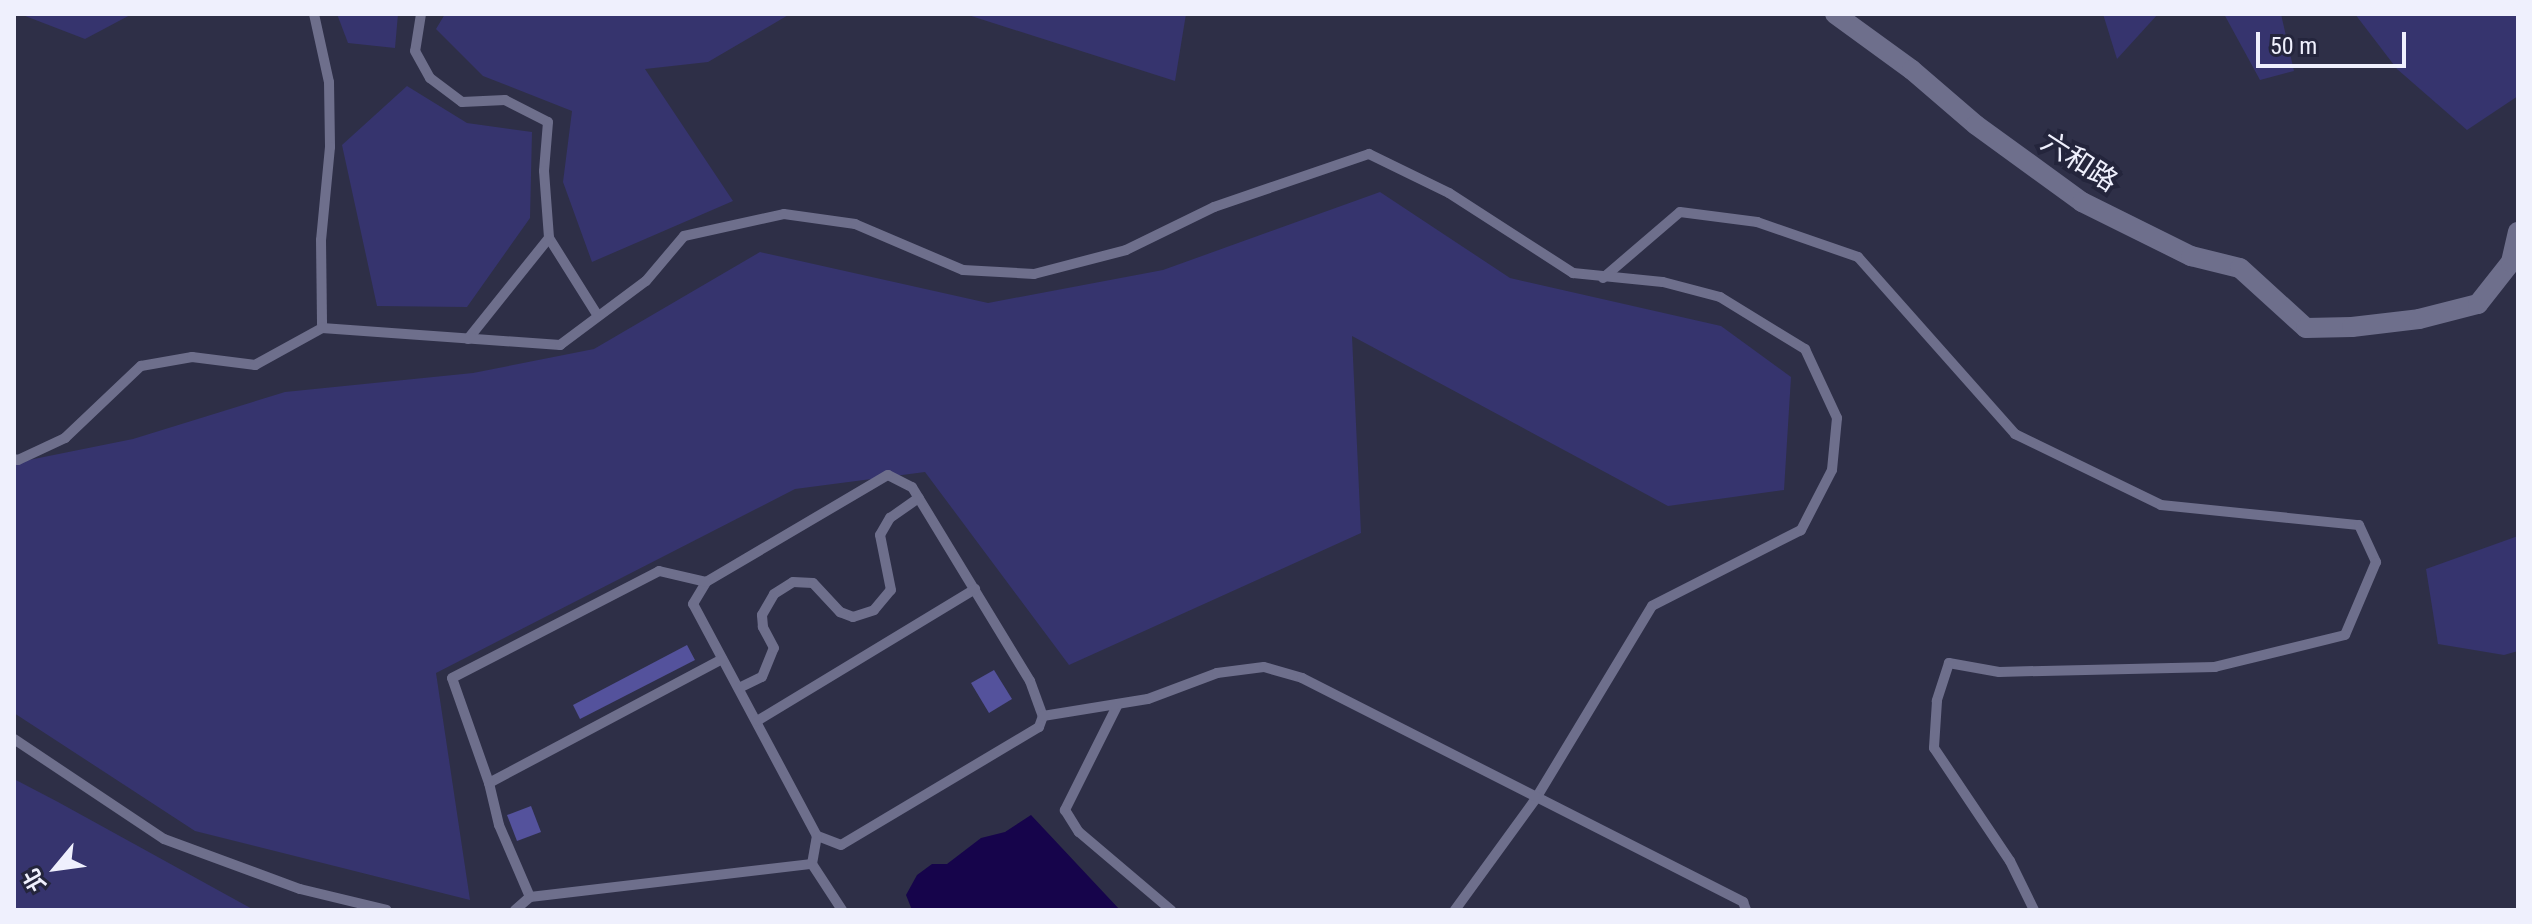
<!DOCTYPE html>
<meta charset="utf-8">
<style>
body{margin:0}
#map{position:relative;width:2532px;height:924px;overflow:hidden;background:#2e2f47;font-family:"Roboto Condensed","Noto Sans TC",sans-serif}
div>[style]{position:absolute}
.green>*{inset:0;background:#36346e}
.water>*{inset:0;background:#16044b}
.building>*{inset:0;background:#54529c}
.service>*{height:10px;margin:-5px;padding:0 5px;transform-origin:5px;border-radius:5px;background:#6e6f8c}
.minor>*{height:20px;margin:-10px;padding:0 10px;transform-origin:10px;border-radius:10px;background:#6e6f8c}
span{translate:-50% -50%;white-space:nowrap;text-align:center;line-height:1.15;-webkit-text-stroke:8px #24253c;paint-order:stroke}
.street-label{font-size:28px;color:#eff0fd}
.frame{position:absolute;inset:0;border:16px solid #eff0fd;pointer-events:none}
.north{position:absolute;left:16px;top:828px;width:80px;height:80px;-webkit-text-stroke:6px #24253c;paint-order:stroke;rotate:241deg;font-size:22px;font-weight:700;line-height:32px;text-align:center;color:#eff0fd}
.north::after{content:'';display:block;margin:auto;width:28px;height:36px;background:#eff0fd;clip-path:polygon(50% 0,100% 100%,50% 72%,0 100%)}
.scale{position:absolute;left:2256px;top:32px;width:150px;height:36px;box-sizing:border-box;border:4px solid #eff0fd;border-top:0;padding-left:10px;font-size:24px;line-height:28px;white-space:nowrap;color:#eff0fd;-webkit-text-stroke:6px #24253c;paint-order:stroke}
</style>
<div id="map">
<div class="green">
<div style="clip-path:polygon(20px 14px,132px 14px,85px 39px)"></div>
<div style="clip-path:polygon(337px 14px,398px 14px,395px 48px,348px 43px)"></div>
<div style="clip-path:polygon(445px 14px,790px 14px,708px 62px,645px 69px,733px 201px,592px 262px,563px 182px,572px 111px,483px 76px,436px 29px)"></div>
<div style="clip-path:polygon(965px 14px,1186px 14px,1175px 81px)"></div>
<div style="clip-path:polygon(2103px 14px,2158px 14px,2117px 59px)"></div>
<div style="clip-path:polygon(2224px 14px,2281px 14px,2294px 71px,2260px 80px)"></div>
<div style="clip-path:polygon(2355px 14px,2518px 14px,2518px 96px,2467px 130px,2397px 69px)"></div>
<div style="clip-path:polygon(407px 86px,467px 123px,532px 132px,530px 218px,467px 307px,377px 306px,342px 145px)"></div>
<div style="clip-path:polygon(1380px 192px,1510px 278px,1721px 326px,1791px 377px,1784px 490px,1668px 506px,1352px 336px,1361px 533px,1069px 665px,925px 472px,795px 489px,436px 673px,470px 900px,195px 831px,14px 713px,14px 463px,133px 439px,285px 392px,473px 373px,594px 349px,760px 252px,988px 303px,1163px 270px)"></div>
<div style="clip-path:polygon(2518px 536px,2518px 651px,2504px 655px,2438px 644px,2426px 569px)"></div>
<div style="clip-path:polygon(14px 779px,58px 802px,254px 910px,14px 910px)"></div>
</div>
<div class="water">
<div style="clip-path:polygon(1031px 815px,1120px 910px,912px 910px,906px 895px,917px 875px,932px 864px,947px 864px,981px 838px,1005px 832px)"></div>
</div>
<div class="building">
<div style="clip-path:polygon(687px 645px,695px 660px,580px 719px,573px 705px)"></div>
<div style="clip-path:polygon(994px 670px,1012px 699px,989px 713px,971px 683px)"></div>
<div style="clip-path:polygon(531px 806px,541px 832px,517px 841px,507px 815px)"></div>
</div>
<div class="service">
<div style="left:314px;top:14px;width:70px;rotate:77.6deg"></div>
<div style="left:329px;top:82px;width:65px;rotate:89.1deg"></div>
<div style="left:330px;top:147px;width:93px;rotate:95.5deg"></div>
<div style="left:321px;top:240px;width:88px;rotate:89.3deg"></div>
<div style="left:421px;top:14px;width:37px;rotate:99deg"></div>
<div style="left:415px;top:51px;width:31px;rotate:61deg"></div>
<div style="left:430px;top:78px;width:40px;rotate:37deg"></div>
<div style="left:462px;top:102px;width:43px;rotate:-2.7deg"></div>
<div style="left:505px;top:100px;width:48px;rotate:27.1deg"></div>
<div style="left:548px;top:122px;width:49px;rotate:94.7deg"></div>
<div style="left:544px;top:171px;width:67px;rotate:85.7deg"></div>
<div style="left:549px;top:238px;width:92px;rotate:57.9deg"></div>
<div style="left:1603px;top:278px;width:101px;rotate:-40.6deg"></div>
<div style="left:1680px;top:212px;width:78px;rotate:7.4deg"></div>
<div style="left:1757px;top:222px;width:107px;rotate:19.1deg"></div>
<div style="left:1858px;top:257px;width:237px;rotate:48.4deg"></div>
<div style="left:2015px;top:434px;width:162px;rotate:25.9deg"></div>
<div style="left:2161px;top:505px;width:199px;rotate:5.8deg"></div>
<div style="left:2359px;top:525px;width:41px;rotate:65.3deg"></div>
<div style="left:2376px;top:562px;width:79px;rotate:113deg"></div>
<div style="left:2345px;top:635px;width:134px;rotate:166.2deg"></div>
<div style="left:2215px;top:667px;width:216px;rotate:178.7deg"></div>
<div style="left:1999px;top:672px;width:51px;rotate:-169.8deg"></div>
<div style="left:1949px;top:663px;width:40px;rotate:108deg"></div>
<div style="left:1937px;top:701px;width:47px;rotate:93.7deg"></div>
<div style="left:1934px;top:748px;width:136px;rotate:56.1deg"></div>
<div style="left:2010px;top:861px;width:55px;rotate:63.9deg"></div>
<div style="left:468px;top:339px;width:129px;rotate:-51.3deg"></div>
<div style="left:14px;top:459px;width:4px;rotate:14deg"></div>
<div style="left:18px;top:460px;width:52px;rotate:-25.1deg"></div>
<div style="left:65px;top:438px;width:105px;rotate:-43.5deg"></div>
<div style="left:141px;top:366px;width:52px;rotate:-10deg"></div>
<div style="left:192px;top:357px;width:64px;rotate:7.2deg"></div>
<div style="left:255px;top:365px;width:77px;rotate:-28.9deg"></div>
<div style="left:322px;top:328px;width:239px;rotate:4.1deg"></div>
<div style="left:560px;top:345px;width:107px;rotate:-36.7deg"></div>
<div style="left:646px;top:281px;width:59px;rotate:-49.8deg"></div>
<div style="left:684px;top:236px;width:102px;rotate:-12.4deg"></div>
<div style="left:784px;top:214px;width:72px;rotate:8deg"></div>
<div style="left:855px;top:224px;width:117px;rotate:23.1deg"></div>
<div style="left:963px;top:270px;width:71px;rotate:3.2deg"></div>
<div style="left:1034px;top:274px;width:95px;rotate:-14.6deg"></div>
<div style="left:1126px;top:250px;width:98px;rotate:-26deg"></div>
<div style="left:1214px;top:207px;width:164px;rotate:-18.9deg"></div>
<div style="left:1369px;top:154px;width:89px;rotate:26deg"></div>
<div style="left:1449px;top:193px;width:148px;rotate:32.8deg"></div>
<div style="left:1573px;top:273px;width:90px;rotate:5.7deg"></div>
<div style="left:1663px;top:282px;width:59px;rotate:14.7deg"></div>
<div style="left:1720px;top:297px;width:100px;rotate:31.5deg"></div>
<div style="left:1805px;top:349px;width:76px;rotate:65.1deg"></div>
<div style="left:1837px;top:418px;width:52px;rotate:95.5deg"></div>
<div style="left:1832px;top:470px;width:68px;rotate:117.3deg"></div>
<div style="left:1801px;top:530px;width:167px;rotate:153deg"></div>
<div style="left:1652px;top:606px;width:223px;rotate:121.1deg"></div>
<div style="left:1537px;top:797px;width:140px;rotate:126deg"></div>
<div style="left:888px;top:475px;width:27px;rotate:27deg"></div>
<div style="left:912px;top:487px;width:227px;rotate:58.7deg"></div>
<div style="left:1030px;top:681px;width:37px;rotate:70deg"></div>
<div style="left:1043px;top:716px;width:12px;rotate:110deg"></div>
<div style="left:1039px;top:727px;width:230px;rotate:149.2deg"></div>
<div style="left:841px;top:845px;width:26px;rotate:-159deg"></div>
<div style="left:817px;top:836px;width:263px;rotate:-118.1deg"></div>
<div style="left:693px;top:604px;width:26px;rotate:-59deg"></div>
<div style="left:706px;top:582px;width:211px;rotate:-30.5deg"></div>
<div style="left:739px;top:688px;width:25px;rotate:-26deg"></div>
<div style="left:762px;top:677px;width:31px;rotate:-68deg"></div>
<div style="left:774px;top:648px;width:24px;rotate:-118deg"></div>
<div style="left:763px;top:627px;width:12px;rotate:-95deg"></div>
<div style="left:762px;top:615px;width:24px;rotate:-60deg"></div>
<div style="left:774px;top:594px;width:22px;rotate:-32deg"></div>
<div style="left:793px;top:582px;width:20px;rotate:3deg"></div>
<div style="left:813px;top:583px;width:40px;rotate:47deg"></div>
<div style="left:840px;top:612px;width:14px;rotate:21deg"></div>
<div style="left:853px;top:617px;width:22px;rotate:-18deg"></div>
<div style="left:874px;top:610px;width:26px;rotate:-50deg"></div>
<div style="left:891px;top:590px;width:56px;rotate:-101.3deg"></div>
<div style="left:880px;top:535px;width:20px;rotate:-60deg"></div>
<div style="left:890px;top:518px;width:35px;rotate:-35deg"></div>
<div style="left:1118px;top:704px;width:119px;rotate:116.6deg"></div>
<div style="left:1065px;top:810px;width:26px;rotate:58deg"></div>
<div style="left:1079px;top:832px;width:121px;rotate:40.3deg"></div>
<div style="left:1043px;top:716px;width:106px;rotate:-9.2deg"></div>
<div style="left:1148px;top:699px;width:74px;rotate:-20.6deg"></div>
<div style="left:1217px;top:673px;width:47px;rotate:-7.3deg"></div>
<div style="left:1264px;top:667px;width:40px;rotate:16deg"></div>
<div style="left:1302px;top:678px;width:495px;rotate:26.9deg"></div>
<div style="left:1743px;top:902px;width:9px;rotate:69deg"></div>
<div style="left:757px;top:721px;width:255px;rotate:-31.2deg"></div>
<div style="left:14px;top:739px;width:180px;rotate:33.7deg"></div>
<div style="left:164px;top:839px;width:145px;rotate:20.2deg"></div>
<div style="left:300px;top:889px;width:89px;rotate:13.6deg"></div>
<div style="left:489px;top:783px;width:264px;rotate:-28deg"></div>
<div style="left:812px;top:864px;width:28px;rotate:-80deg"></div>
<div style="left:530px;top:897px;width:78px;rotate:-113.3deg"></div>
<div style="left:499px;top:825px;width:43px;rotate:-103.4deg"></div>
<div style="left:489px;top:783px;width:111px;rotate:-109.4deg"></div>
<div style="left:452px;top:678px;width:233px;rotate:-27.3deg"></div>
<div style="left:659px;top:571px;width:48px;rotate:13.2deg"></div>
<div style="left:515px;top:910px;width:20px;rotate:-41deg"></div>
<div style="left:530px;top:897px;width:284px;rotate:-6.7deg"></div>
<div style="left:812px;top:864px;width:55px;rotate:56.9deg"></div>
</div>
<div class="minor">
<div style="left:1835px;top:14px;width:95px;rotate:36deg"></div>
<div style="left:1912px;top:70px;width:84px;rotate:40.7deg"></div>
<div style="left:1976px;top:125px;width:131px;rotate:36deg"></div>
<div style="left:2082px;top:202px;width:122px;rotate:26.4deg"></div>
<div style="left:2191px;top:256px;width:50px;rotate:13.8deg"></div>
<div style="left:2240px;top:268px;width:89px;rotate:42.3deg"></div>
<div style="left:2306px;top:328px;width:46px;rotate:-1.2deg"></div>
<div style="left:2352px;top:327px;width:67px;rotate:-6.8deg"></div>
<div style="left:2419px;top:319px;width:61px;rotate:-14.3deg"></div>
<div style="left:2478px;top:304px;width:53px;rotate:-51.8deg"></div>
<div style="left:2511px;top:262px;width:31px;rotate:-77deg"></div>
</div>
<div class="street-label">
<span style="left:2079px;top:162px;rotate:33deg">六和路</span>
</div>
<div class="frame"></div>
<div class="north">北</div>
<div class="scale">50 m</div>
</div>
